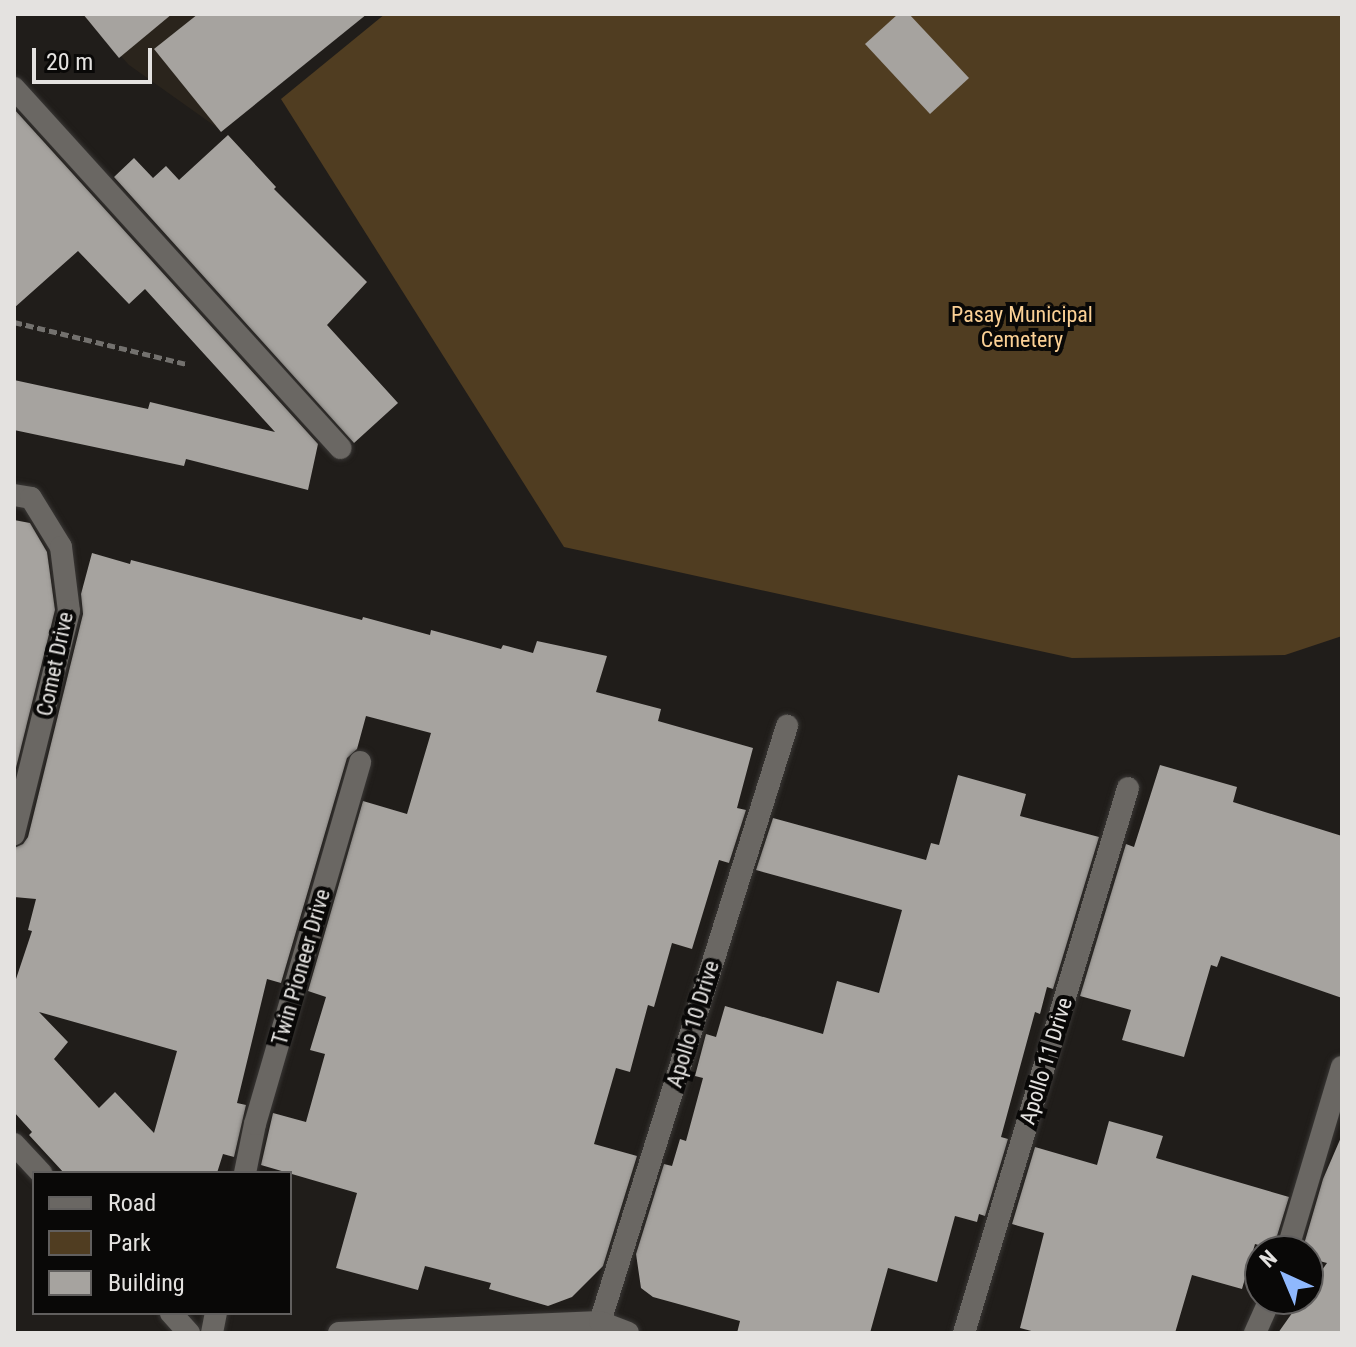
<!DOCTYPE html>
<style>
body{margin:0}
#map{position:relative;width:1356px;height:1347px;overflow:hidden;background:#201d1a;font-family:"Roboto Condensed",sans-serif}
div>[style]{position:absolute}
.built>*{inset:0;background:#2a241c}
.green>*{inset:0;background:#503d21}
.building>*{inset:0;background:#a6a39f}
.path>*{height:5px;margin-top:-2.5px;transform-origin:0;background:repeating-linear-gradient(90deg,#73716e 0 8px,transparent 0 12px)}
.roads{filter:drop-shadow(0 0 2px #393735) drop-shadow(0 0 2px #393735)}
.minor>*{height:22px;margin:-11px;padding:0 11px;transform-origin:11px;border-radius:11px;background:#6a6763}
span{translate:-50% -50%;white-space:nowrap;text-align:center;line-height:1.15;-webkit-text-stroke:8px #090807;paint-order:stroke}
.park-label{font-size:22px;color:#fbd095}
.street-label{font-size:22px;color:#e4e2e0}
.frame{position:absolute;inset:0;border:16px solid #e4e2e0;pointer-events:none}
.legend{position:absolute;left:32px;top:1171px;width:260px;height:144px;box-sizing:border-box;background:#090807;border:2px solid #615f5e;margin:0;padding:10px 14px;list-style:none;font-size:24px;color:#e4e2e0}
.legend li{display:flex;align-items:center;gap:16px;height:40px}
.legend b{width:40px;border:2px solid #615f5e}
.north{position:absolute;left:1244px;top:1235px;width:80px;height:80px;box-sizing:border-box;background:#090807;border:2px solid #615f5e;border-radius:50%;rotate:316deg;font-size:22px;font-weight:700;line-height:32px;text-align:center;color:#e4e2e0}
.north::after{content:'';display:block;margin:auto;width:28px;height:36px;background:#8fb8fd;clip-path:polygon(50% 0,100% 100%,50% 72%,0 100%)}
.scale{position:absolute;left:32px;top:48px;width:120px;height:36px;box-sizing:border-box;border:4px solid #e4e2e0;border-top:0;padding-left:10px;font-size:24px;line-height:28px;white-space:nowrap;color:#e4e2e0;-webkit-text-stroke:6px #090807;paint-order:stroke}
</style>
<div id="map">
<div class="built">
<div style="clip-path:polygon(82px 14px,359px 14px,219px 129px,129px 65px)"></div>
</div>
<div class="green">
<div style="clip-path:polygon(385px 14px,1342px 14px,1342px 636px,1285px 655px,1072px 658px,564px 547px,281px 99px)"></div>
</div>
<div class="building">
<div style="clip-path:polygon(83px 14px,172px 14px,119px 58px)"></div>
<div style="clip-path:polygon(198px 14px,367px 14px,221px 132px,154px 49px)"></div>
<div style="clip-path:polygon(898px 14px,909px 14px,969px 78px,930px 114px,865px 44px)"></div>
<div style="clip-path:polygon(14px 109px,318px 444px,308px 490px,186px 459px,184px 466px,14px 430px,14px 380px,148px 409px,150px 402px,275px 432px,145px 289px,129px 304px,78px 251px,14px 308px)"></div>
<div style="clip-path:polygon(228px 135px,276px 187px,274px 189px,367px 282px,327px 325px,398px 403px,354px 443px,114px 177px,134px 158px,153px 178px,166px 166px,179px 180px)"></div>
<div style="clip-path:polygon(14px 520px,30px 523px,47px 552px,55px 610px,14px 776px)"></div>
<div style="clip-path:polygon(evenodd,92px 553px,130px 564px,131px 560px,362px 620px,363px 617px,430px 635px,431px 630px,501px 649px,503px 645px,533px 653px,537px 641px,607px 656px,596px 692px,661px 709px,658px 721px,753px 748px,737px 808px,746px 810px,729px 863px,719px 860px,692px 949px,672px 943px,654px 1007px,648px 1005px,630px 1072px,616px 1068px,594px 1144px,637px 1156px,603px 1266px,572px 1297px,548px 1306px,489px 1289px,491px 1283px,425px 1266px,418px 1290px,336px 1268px,357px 1193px,261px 1165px,273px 1113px,306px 1122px,325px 1054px,310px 1050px,326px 997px,308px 991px,363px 801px,407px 814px,431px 733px,366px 716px,357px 749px,347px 758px,281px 983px,267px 979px,237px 1103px,246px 1105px,234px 1157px,223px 1154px,217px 1173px,64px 1173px,29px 1135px,32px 1132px,14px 1112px,14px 985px,32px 931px,28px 930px,36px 899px,14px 897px,14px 848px,23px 844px,28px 837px,83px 614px,81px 594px,92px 553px,39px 1012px,177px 1051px,154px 1133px,115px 1092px,99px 1108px,54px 1059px,68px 1042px,39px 1012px)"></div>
<div style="clip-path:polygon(1160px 765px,1237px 787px,1233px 802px,1342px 836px,1342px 998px,1221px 956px,1217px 967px,1211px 965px,1184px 1057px,1122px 1040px,1131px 1010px,1080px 996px,1126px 844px,1134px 847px)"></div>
<div style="clip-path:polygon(958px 775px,1026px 794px,1020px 816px,1099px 837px,1053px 989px,1047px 987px,1040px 1014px,1035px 1012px,1001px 1137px,1008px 1139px,985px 1216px,979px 1214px,977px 1222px,955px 1216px,937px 1282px,888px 1268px,870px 1333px,737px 1333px,740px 1321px,653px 1297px,641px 1288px,636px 1254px,664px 1164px,672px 1166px,680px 1139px,686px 1141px,703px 1078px,695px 1076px,706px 1034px,716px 1037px,725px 1006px,823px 1034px,837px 981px,879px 993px,902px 910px,756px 870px,773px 818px,926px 860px,931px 843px,939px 845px)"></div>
<div style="clip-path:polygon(1109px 1121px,1163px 1136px,1156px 1158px,1289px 1197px,1273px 1249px,1255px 1244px,1242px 1289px,1192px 1275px,1175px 1333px,1039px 1333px,1020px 1328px,1044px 1233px,1012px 1224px,1035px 1147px,1097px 1165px)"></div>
<div style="clip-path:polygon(1342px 1135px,1342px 1333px,1278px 1333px,1302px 1299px,1308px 1299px,1308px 1290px,1327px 1263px,1308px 1258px,1308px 1251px,1302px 1251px,1323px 1179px)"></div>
</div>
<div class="path">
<div style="left:14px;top:322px;width:177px;rotate:13.7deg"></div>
</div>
<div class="roads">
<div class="minor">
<div style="left:14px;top:88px;width:486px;rotate:47.8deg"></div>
<div style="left:14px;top:495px;width:17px;rotate:10deg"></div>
<div style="left:31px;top:498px;width:57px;rotate:58.5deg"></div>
<div style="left:61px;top:547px;width:64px;rotate:82.9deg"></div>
<div style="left:69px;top:611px;width:230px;rotate:103.9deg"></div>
<div style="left:14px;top:1144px;width:40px;rotate:47deg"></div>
<div style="left:245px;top:1173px;width:50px;rotate:-78.5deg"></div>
<div style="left:255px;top:1124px;width:377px;rotate:-73.8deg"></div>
<div style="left:1287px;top:1251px;width:192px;rotate:-73.4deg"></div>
<div style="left:171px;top:1313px;width:27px;rotate:48deg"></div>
<div style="left:600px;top:1322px;width:625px;rotate:-72.58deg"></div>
<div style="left:212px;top:1333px;width:20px;rotate:-79deg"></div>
<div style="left:339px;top:1333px;width:261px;rotate:-2.4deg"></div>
<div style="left:600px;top:1322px;width:30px;rotate:21deg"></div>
<div style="left:964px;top:1333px;width:569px;rotate:-73.25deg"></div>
<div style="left:1255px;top:1333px;width:37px;rotate:-66deg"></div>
</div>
</div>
<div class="park-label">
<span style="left:1022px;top:327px">Pasay Municipal<br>Cemetery</span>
</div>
<div class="street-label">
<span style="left:55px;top:664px;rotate:-78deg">Comet Drive</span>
<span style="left:301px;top:967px;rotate:-74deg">Twin Pioneer Drive</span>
<span style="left:693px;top:1024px;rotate:-73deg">Apollo 10 Drive</span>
<span style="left:1046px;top:1061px;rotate:-73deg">Apollo 11 Drive</span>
</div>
<div class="frame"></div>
<ul class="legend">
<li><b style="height:10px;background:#6a6763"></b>Road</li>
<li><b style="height:22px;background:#503d21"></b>Park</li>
<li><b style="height:22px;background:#a6a39f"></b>Building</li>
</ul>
<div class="north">N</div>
<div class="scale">20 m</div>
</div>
